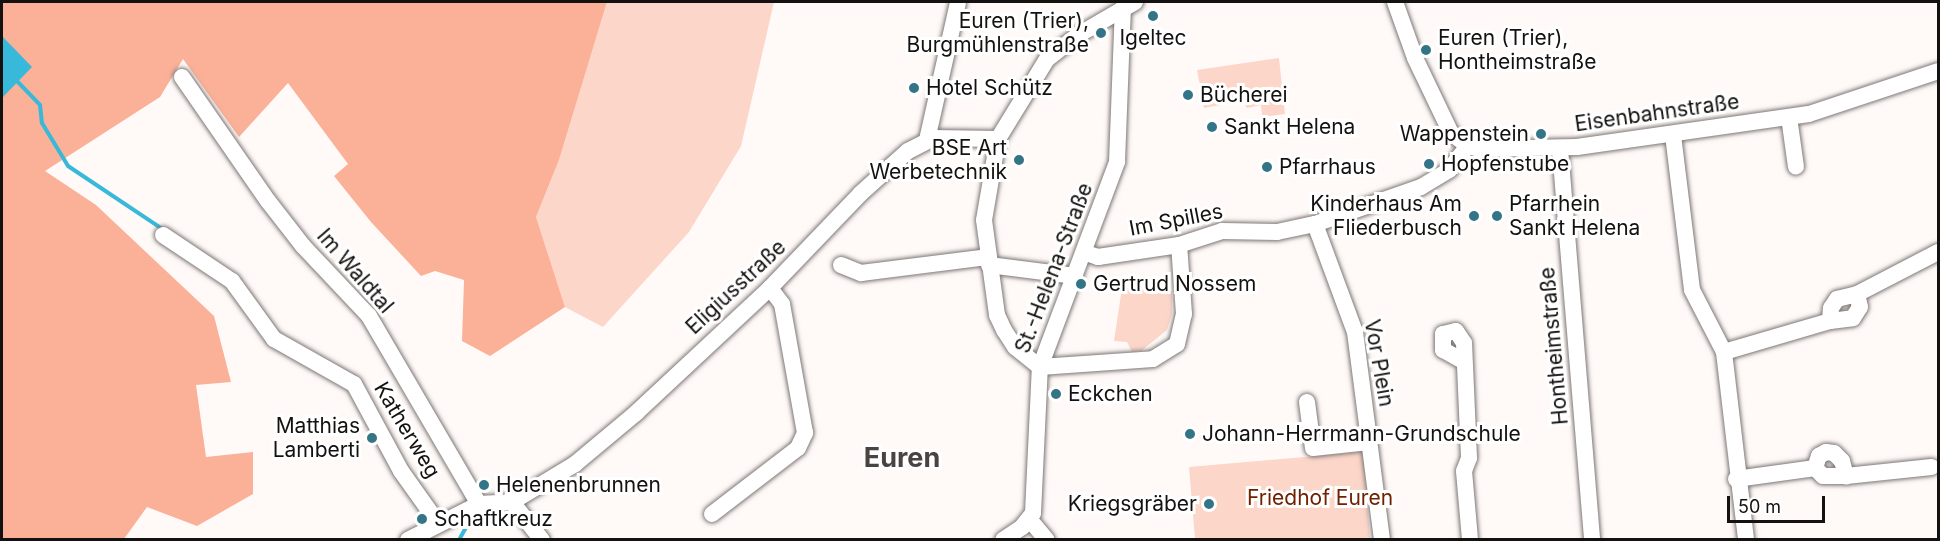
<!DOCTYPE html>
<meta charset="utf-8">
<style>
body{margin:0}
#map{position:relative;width:1940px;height:541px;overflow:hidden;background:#fffaf8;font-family:Inter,sans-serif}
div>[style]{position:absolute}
.green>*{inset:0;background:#fbd6c9}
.forest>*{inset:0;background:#fbb098}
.water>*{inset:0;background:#38b9da}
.stream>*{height:4px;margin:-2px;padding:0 2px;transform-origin:2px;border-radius:2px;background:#38b9da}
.roads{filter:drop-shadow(0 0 2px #7e7775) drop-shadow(0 0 2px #7e7775)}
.minor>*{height:16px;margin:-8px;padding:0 8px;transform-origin:8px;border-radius:8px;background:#fff}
.dots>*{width:16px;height:16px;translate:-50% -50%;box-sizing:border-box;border:3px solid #fff;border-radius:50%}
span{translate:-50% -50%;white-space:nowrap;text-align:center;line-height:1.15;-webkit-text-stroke:6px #fff;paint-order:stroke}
.poi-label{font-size:21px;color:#141211}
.right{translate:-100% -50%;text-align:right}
.left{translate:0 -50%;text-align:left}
.street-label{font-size:21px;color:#141211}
.park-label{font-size:21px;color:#702100}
.district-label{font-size:27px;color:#494341;font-weight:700}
.frame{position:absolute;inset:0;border:3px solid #141211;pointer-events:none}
.scale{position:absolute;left:1727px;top:496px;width:98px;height:27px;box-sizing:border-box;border:3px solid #141211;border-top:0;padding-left:8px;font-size:18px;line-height:21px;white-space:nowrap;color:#141211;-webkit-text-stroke:4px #fff;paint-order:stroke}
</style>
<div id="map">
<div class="green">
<div style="clip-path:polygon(607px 2px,774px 2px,741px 146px,689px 232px,603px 327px,565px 307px,536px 217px,559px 160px)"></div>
<div style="clip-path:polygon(1279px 58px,1285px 114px,1262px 117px,1261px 105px,1247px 108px,1242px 101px,1204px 108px,1197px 70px)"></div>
<div style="clip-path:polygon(1122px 288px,1172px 291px,1172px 314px,1167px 330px,1141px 351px,1132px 352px,1127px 342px,1114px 341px)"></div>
<div style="clip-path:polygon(1363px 452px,1370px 539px,1195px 539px,1189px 467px)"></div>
</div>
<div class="forest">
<div style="clip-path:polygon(2px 2px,607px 2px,559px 160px,536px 217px,565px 307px,490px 356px,462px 341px,464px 280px,435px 271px,421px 276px,371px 222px,334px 176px,348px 164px,288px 83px,239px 137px,183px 59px,160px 97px,45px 171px,96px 205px,214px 316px,231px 382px,196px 385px,206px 457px,253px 452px,253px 494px,197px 526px,147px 507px,124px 539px,2px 539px)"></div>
</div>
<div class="water">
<div style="clip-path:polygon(2px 36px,32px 67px,2px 98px)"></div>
</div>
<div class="stream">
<div style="left:15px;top:79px;width:36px;rotate:46deg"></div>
<div style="left:40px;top:105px;width:18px;rotate:84deg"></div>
<div style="left:42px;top:123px;width:50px;rotate:58.8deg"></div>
<div style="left:68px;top:166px;width:115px;rotate:33.7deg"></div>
<div style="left:459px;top:540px;width:18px;rotate:-61deg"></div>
</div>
<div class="roads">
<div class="minor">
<div style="left:1135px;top:2px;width:66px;rotate:149.9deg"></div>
<div style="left:1078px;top:35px;width:39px;rotate:142deg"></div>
<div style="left:1047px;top:59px;width:94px;rotate:121.5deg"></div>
<div style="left:998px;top:139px;width:82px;rotate:99.8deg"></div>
<div style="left:984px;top:220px;width:96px;rotate:82.2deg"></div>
<div style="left:997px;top:315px;width:17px;rotate:65deg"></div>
<div style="left:1004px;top:330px;width:20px;rotate:57deg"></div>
<div style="left:1015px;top:347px;width:32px;rotate:39deg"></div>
<div style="left:1040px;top:367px;width:113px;rotate:-4deg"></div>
<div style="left:1153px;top:359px;width:28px;rotate:-32deg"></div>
<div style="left:1177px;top:344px;width:31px;rotate:-77deg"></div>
<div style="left:1184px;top:314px;width:69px;rotate:-94.1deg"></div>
<div style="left:1395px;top:2px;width:59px;rotate:70.3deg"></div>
<div style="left:1415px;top:58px;width:83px;rotate:64.4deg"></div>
<div style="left:1451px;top:133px;width:21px;rotate:37deg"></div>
<div style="left:1468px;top:146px;width:11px;rotate:15deg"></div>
<div style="left:1479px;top:149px;width:98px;rotate:-1.2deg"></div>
<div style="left:1577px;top:147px;width:234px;rotate:-8.1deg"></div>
<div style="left:1809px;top:114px;width:136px;rotate:-18.4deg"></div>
<div style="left:182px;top:77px;width:151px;rotate:55.3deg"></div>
<div style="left:268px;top:201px;width:57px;rotate:52.1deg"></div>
<div style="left:303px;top:246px;width:96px;rotate:46.7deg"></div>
<div style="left:369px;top:316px;width:218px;rotate:59.7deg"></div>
<div style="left:1789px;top:117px;width:50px;rotate:82deg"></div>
<div style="left:1673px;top:135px;width:156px;rotate:83deg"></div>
<div style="left:1692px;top:290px;width:70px;rotate:62.7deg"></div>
<div style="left:1724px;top:352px;width:189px;rotate:83.3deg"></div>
<div style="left:927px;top:140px;width:141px;rotate:-77.3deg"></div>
<div style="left:1560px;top:149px;width:392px;rotate:85.3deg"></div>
<div style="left:1315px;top:224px;width:115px;rotate:69.7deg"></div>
<div style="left:1355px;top:332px;width:210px;rotate:82.6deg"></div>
<div style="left:163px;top:235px;width:83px;rotate:33.7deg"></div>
<div style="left:232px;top:281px;width:72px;rotate:54.1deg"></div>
<div style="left:274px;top:339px;width:92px;rotate:29.4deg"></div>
<div style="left:354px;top:384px;width:99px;rotate:61.6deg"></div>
<div style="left:401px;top:471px;width:64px;rotate:54.6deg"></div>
<div style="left:1086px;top:253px;width:13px;rotate:18deg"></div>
<div style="left:1098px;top:257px;width:82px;rotate:-8.4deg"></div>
<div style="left:1179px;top:245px;width:45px;rotate:-18deg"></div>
<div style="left:1222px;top:231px;width:55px;rotate:1deg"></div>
<div style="left:1277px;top:232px;width:39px;rotate:-12deg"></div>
<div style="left:1315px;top:224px;width:112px;rotate:-19.2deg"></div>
<div style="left:1421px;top:187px;width:33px;rotate:-31deg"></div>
<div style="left:1449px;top:170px;width:31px;rotate:-52deg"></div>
<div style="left:841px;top:265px;width:22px;rotate:22deg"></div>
<div style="left:861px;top:273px;width:127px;rotate:-7.2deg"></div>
<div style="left:989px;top:265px;width:87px;rotate:7.3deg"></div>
<div style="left:1830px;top:321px;width:23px;rotate:-7deg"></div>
<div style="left:1853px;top:318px;width:13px;rotate:-58deg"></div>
<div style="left:1860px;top:307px;width:13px;rotate:-103deg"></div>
<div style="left:1724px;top:352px;width:110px;rotate:-16.3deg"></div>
<div style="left:1830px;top:321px;width:13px;rotate:-86deg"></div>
<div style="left:1831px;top:308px;width:11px;rotate:-56deg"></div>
<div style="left:1837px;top:299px;width:21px;rotate:-14deg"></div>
<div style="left:1857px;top:294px;width:91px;rotate:-27.4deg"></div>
<div style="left:1463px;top:361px;width:23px;rotate:-151deg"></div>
<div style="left:1443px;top:350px;width:16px;rotate:-90deg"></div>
<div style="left:1443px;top:334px;width:13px;rotate:-13deg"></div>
<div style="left:1456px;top:331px;width:14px;rotate:56deg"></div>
<div style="left:1464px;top:343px;width:115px;rotate:87.5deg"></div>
<div style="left:1469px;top:458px;width:14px;rotate:111deg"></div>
<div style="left:1464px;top:471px;width:69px;rotate:85deg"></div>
<div style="left:1307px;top:402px;width:46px;rotate:82.6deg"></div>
<div style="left:1313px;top:448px;width:56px;rotate:-6.1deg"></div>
<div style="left:1815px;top:468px;width:11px;rotate:45deg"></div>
<div style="left:1823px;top:476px;width:23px"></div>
<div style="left:1736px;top:479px;width:80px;rotate:-7.9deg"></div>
<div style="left:1815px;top:468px;width:13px;rotate:-72deg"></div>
<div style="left:1819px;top:456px;width:8px;rotate:-30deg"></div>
<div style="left:1826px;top:452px;width:8px;rotate:7deg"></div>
<div style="left:1834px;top:453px;width:11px;rotate:45deg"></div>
<div style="left:1842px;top:461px;width:16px;rotate:75deg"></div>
<div style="left:1846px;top:476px;width:86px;rotate:-6deg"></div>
<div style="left:512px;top:502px;width:48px;rotate:51.7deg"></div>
<div style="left:712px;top:514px;width:108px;rotate:-37.5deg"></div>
<div style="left:798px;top:448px;width:17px;rotate:-65deg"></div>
<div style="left:805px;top:433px;width:131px;rotate:-100.1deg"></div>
<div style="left:782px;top:304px;width:20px;rotate:-127deg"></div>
<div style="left:1030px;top:520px;width:26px;rotate:50deg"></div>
<div style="left:408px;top:540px;width:80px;rotate:-26.9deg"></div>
<div style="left:479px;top:504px;width:33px;rotate:-3deg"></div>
<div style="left:512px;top:502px;width:74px;rotate:-31.1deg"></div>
<div style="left:575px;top:464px;width:80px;rotate:-39.9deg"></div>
<div style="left:636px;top:413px;width:183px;rotate:-43deg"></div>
<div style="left:770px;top:288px;width:130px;rotate:-46.2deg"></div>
<div style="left:860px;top:194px;width:64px;rotate:-41.9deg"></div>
<div style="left:908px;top:151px;width:29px;rotate:-27deg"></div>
<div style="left:934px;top:138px;width:64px;rotate:0.9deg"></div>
<div style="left:1003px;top:540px;width:23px;rotate:-34deg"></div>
<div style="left:1022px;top:527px;width:18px;rotate:-52deg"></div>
<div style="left:1033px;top:513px;width:146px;rotate:-87.3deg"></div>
<div style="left:1040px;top:367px;width:219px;rotate:-69.4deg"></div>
<div style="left:1117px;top:162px;width:154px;rotate:-87.8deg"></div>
<div style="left:1123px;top:8px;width:8px;rotate:-45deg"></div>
</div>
</div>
<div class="dots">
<div style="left:1153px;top:16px;background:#337487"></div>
<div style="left:1101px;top:33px;background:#337487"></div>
<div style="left:1426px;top:50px;background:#337487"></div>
<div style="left:914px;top:88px;background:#337487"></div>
<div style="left:1188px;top:95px;background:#337487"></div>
<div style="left:1212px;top:127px;background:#337487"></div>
<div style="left:1541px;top:134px;background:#337487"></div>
<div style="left:1019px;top:160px;background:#337487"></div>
<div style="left:1429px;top:164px;background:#337487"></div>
<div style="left:1267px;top:167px;background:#337487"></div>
<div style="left:1474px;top:216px;background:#337487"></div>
<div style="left:1497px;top:216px;background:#337487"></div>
<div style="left:1081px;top:284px;background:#337487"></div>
<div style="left:1056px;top:394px;background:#337487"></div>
<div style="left:1190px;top:434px;background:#337487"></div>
<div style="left:372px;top:438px;background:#337487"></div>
<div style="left:484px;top:485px;background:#337487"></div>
<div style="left:1209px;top:504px;background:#337487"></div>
<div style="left:422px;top:519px;background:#337487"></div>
</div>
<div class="poi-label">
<span class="right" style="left:1089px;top:33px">Euren (Trier),<br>Burgmühlenstraße</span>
<span style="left:1153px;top:38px">Igeltec</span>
<span class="left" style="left:1438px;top:50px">Euren (Trier),<br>Hontheimstraße</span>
<span class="left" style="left:926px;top:88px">Hotel Schütz</span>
<span class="left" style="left:1200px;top:95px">Bücherei</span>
<span class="left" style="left:1224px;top:127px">Sankt Helena</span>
<span class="right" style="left:1529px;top:134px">Wappenstein</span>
<span class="right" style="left:1007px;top:160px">BSE Art<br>Werbetechnik</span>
<span class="left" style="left:1441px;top:164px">Hopfenstube</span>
<span class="left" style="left:1279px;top:167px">Pfarrhaus</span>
<span class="right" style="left:1462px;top:216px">Kinderhaus Am<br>Fliederbusch</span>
<span class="left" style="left:1509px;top:216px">Pfarrhein<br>Sankt Helena</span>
<span class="left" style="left:1093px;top:284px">Gertrud Nossem</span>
<span class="left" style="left:1068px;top:394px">Eckchen</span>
<span class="right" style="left:360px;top:438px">Matthias<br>Lamberti</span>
<span class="left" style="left:1202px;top:434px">Johann-Herrmann-Grundschule</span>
<span class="left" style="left:496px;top:485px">Helenenbrunnen</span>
<span class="right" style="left:1197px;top:504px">Kriegsgräber</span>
<span class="left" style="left:434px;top:519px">Schaftkreuz</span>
</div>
<div class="street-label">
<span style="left:1657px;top:113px;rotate:-8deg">Eisenbahnstraße</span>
<span style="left:1176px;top:220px;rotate:-11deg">Im Spilles</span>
<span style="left:1054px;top:268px;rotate:-69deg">St.-Helena-Straße</span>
<span style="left:355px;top:271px;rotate:49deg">Im Waldtal</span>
<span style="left:736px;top:287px;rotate:-43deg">Eligiusstraße</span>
<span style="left:1554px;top:346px;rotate:-95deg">Hontheimstraße</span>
<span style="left:1379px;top:363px;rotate:80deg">Vor Plein</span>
<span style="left:407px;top:430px;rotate:59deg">Katherweg</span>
</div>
<div class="park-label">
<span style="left:1320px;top:498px">Friedhof Euren</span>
</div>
<div class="district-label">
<span style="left:902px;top:458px">Euren</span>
</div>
<div class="frame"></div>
<div class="scale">50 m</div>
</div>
